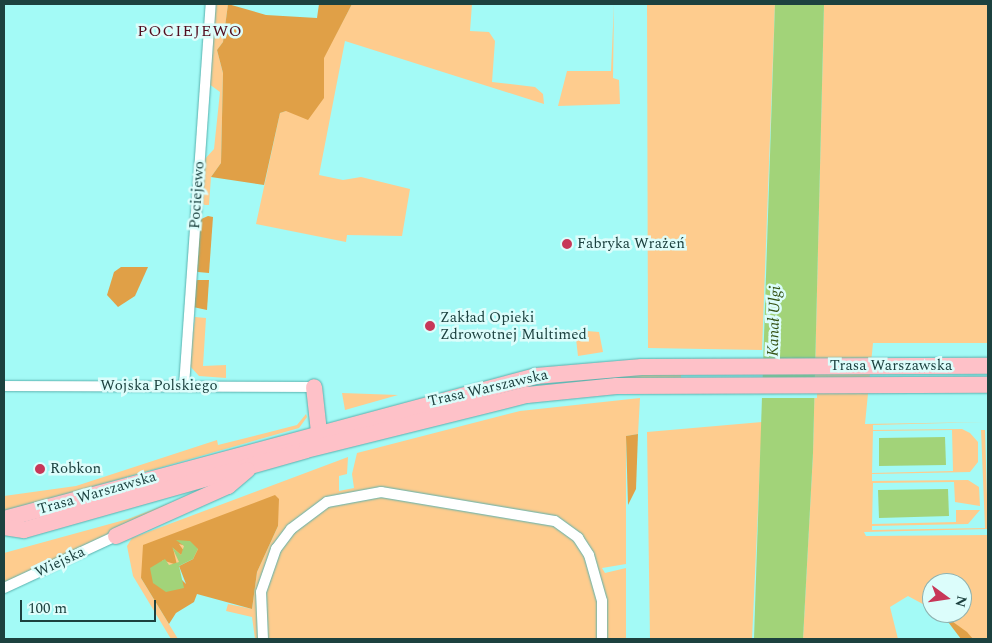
<!DOCTYPE html>
<meta charset="utf-8">
<style>
body{margin:0}
#map{position:relative;width:992px;height:643px;overflow:hidden;background:#a3faf6;font-family:Spectral,serif}
div>[style]{position:absolute}
.green>*{inset:0;background:#fecc8e}
.forest>*{inset:0;background:#e0a047}
.water>*{inset:0;background:#a2d379}
.pier>*{inset:0;background:#a3faf6}
.roads{filter:drop-shadow(0 0 1px #59b1ae) drop-shadow(0 0 1px #59b1ae)}
.street>*{height:10px;margin:-5px;padding:0 5px;transform-origin:5px;border-radius:5px;background:#fff}
.primary>*{height:16px;margin:-8px;padding:0 8px;transform-origin:8px;border-radius:8px;background:#fec1c8}
.dots>*{width:14px;height:14px;translate:-50% -50%;box-sizing:border-box;border:2px solid #dcfdfb;border-radius:50%}
span{translate:-50% -50%;white-space:nowrap;text-align:center;line-height:1.15;-webkit-text-stroke:5px #dcfdfb;paint-order:stroke}
.street-label{font-size:15px;color:#1c413f}
.poi-label{font-size:15px;color:#1c413f}
.left{translate:0 -50%;text-align:left}
.neighbourhood-label{font-size:16px;color:#520c1e;letter-spacing:1px}
.water-label{font-size:16px;color:#345214;font-style:italic}
.frame{position:absolute;inset:0;border:5px solid #1c413f;pointer-events:none}
.north{position:absolute;left:922px;top:573px;width:50px;height:50px;box-sizing:border-box;background:#dcfdfb;border:1px solid #8fb2b0;border-radius:50%;rotate:104deg;font-size:14px;font-weight:700;line-height:20px;text-align:center;color:#1c413f}
.north::after{content:'';display:block;margin:auto;width:18px;height:22px;background:#c73758;clip-path:polygon(50% 0,100% 100%,50% 72%,0 100%)}
.scale{position:absolute;left:20px;top:600px;width:136px;height:22px;box-sizing:border-box;border:2px solid #1c413f;border-top:0;padding-left:6px;font-size:15px;line-height:18px;white-space:nowrap;color:#1c413f;-webkit-text-stroke:4px #dcfdfb;paint-order:stroke}
</style>
<div id="map">
<div class="green">
<div style="clip-path:polygon(215px 4px,228px 4px,223px 42px,217px 50px,223px 73px,221px 163px,211px 177px,209px 205px,205px 205px,201px 203px,204px 160px,214px 149px,220px 92px,209px 84px)"></div>
<div style="clip-path:polygon(352px 4px,472px 4px,470px 31px,489px 32px,495px 41px,492px 82px,535px 87px,543px 94px,544px 104px,345px 41px,319px 175px,343px 180px,361px 177px,410px 189px,402px 236px,347px 235px,346px 242px,256px 224px,280px 113px,323px 98px,323px 58px)"></div>
<div style="clip-path:polygon(614px 4px,613px 78px,619px 80px,620px 104px,558px 106px,567px 71px,611px 71px)"></div>
<div style="clip-path:polygon(647px 4px,775px 4px,762px 350px,648px 348px)"></div>
<div style="clip-path:polygon(evenodd,824px 4px,988px 4px,988px 343px,873px 343px,865px 424px,985px 422px,873px 425px,873px 430px,962px 429px,970px 433px,978px 442px,978px 462px,970px 472px,872px 474px,872px 481px,968px 480px,979px 487px,980px 506px,955px 502px,954px 482px,873px 483px,872px 524px,956px 522px,956px 510px,980px 510px,968px 524px,872px 526px,872px 530px,985px 528px,981px 430px,985px 430px,988px 529px,864px 532px,866px 536px,988px 535px,988px 639px,973px 639px,939px 613px,962px 613px,962px 583px,932px 583px,932px 609px,908px 596px,890px 607px,898px 639px,803px 639px,813px 453px,824px 4px,952px 430px,953px 471px,872px 473px,873px 431px,952px 430px)"></div>
<div style="clip-path:polygon(195px 317px,206px 318px,203px 366px,226px 365px,226px 378px,199px 376px,189px 365px)"></div>
<div style="clip-path:polygon(575px 330px,599px 332px,603px 352px,578px 356px)"></div>
<div style="clip-path:polygon(681px 372px,681px 380px,558px 382px,575px 376px)"></div>
<div style="clip-path:polygon(342px 393px,398px 395px,345px 410px)"></div>
<div style="clip-path:polygon(640px 398px,638px 434px,626px 436px,626px 564px,602px 568px,605px 573px,626px 568px,626px 639px,255px 639px,252px 617px,226px 611px,228px 604px,252px 609px,257px 572px,278px 526px,141px 578px,178px 639px,171px 639px,133px 576px,127px 546px,132px 538px,348px 457px,347px 474px,339px 476px,339px 491px,354px 488px,352px 474px,357px 453px,520px 411px)"></div>
<div style="clip-path:polygon(306px 414px,307px 417px,299px 428px,4px 512px,4px 496px,76px 486px,217px 440px,218px 445px,297px 425px)"></div>
<div style="clip-path:polygon(762px 422px,752px 639px,650px 639px,647px 432px)"></div>
<div style="clip-path:polygon(212px 487px,4px 583px,4px 553px,128px 519px)"></div>
</div>
<div class="forest">
<div style="clip-path:polygon(228px 4px,266px 15px,317px 18px,319px 4px,352px 4px,324px 58px,324px 98px,308px 120px,286px 111px,280px 113px,264px 185px,211px 177px,221px 163px,223px 73px,217px 50px,223px 42px)"></div>
<div style="clip-path:polygon(208px 216px,213px 217px,209px 273px,198px 272px,195px 270px,199px 220px)"></div>
<div style="clip-path:polygon(121px 267px,148px 267px,135px 296px,118px 307px,107px 295px,114px 272px)"></div>
<div style="clip-path:polygon(195px 280px,209px 280px,207px 310px,193px 307px)"></div>
<div style="clip-path:polygon(638px 434px,636px 489px,628px 505px,626px 436px)"></div>
<div style="clip-path:polygon(evenodd,275px 495px,279px 499px,278px 526px,257px 572px,252px 609px,197px 594px,194px 602px,176px 613px,169px 624px,141px 578px,143px 545px,275px 495px,179px 544px,198px 549px,193px 559px,179px 566px,186px 584px,162px 560px,177px 565px,173px 548px,181px 555px,184px 551px,179px 544px)"></div>
<div style="clip-path:polygon(942px 614px,967px 632px,973px 639px,961px 639px)"></div>
</div>
<div class="water">
<div style="clip-path:polygon(775px 4px,824px 4px,813px 453px,803px 639px,754px 639px)"></div>
<div style="clip-path:polygon(945px 437px,946px 465px,879px 466px,879px 438px)"></div>
<div style="clip-path:polygon(948px 489px,949px 516px,879px 518px,878px 490px)"></div>
<div style="clip-path:polygon(176px 540px,190px 541px,198px 549px,193px 559px,179px 566px,184px 588px,166px 592px,153px 583px,150px 568px,165px 559px,169px 565px,179px 562px,172px 547px,181px 555px,184px 546px)"></div>
</div>
<div class="pier">
<div style="clip-path:polygon(761px 378px,817px 378px,817px 398px,760px 398px)"></div>
</div>
<div class="roads">
<div class="street">
<div style="left:4px;top:386px;width:310px;rotate:0.2deg"></div>
<div style="left:184px;top:386px;width:383px;rotate:-86deg"></div>
<div style="left:327px;top:502px;width:55px;rotate:-10.5deg"></div>
<div style="left:381px;top:492px;width:176px;rotate:9.5deg"></div>
<div style="left:555px;top:521px;width:29px;rotate:36deg"></div>
<div style="left:578px;top:538px;width:20px;rotate:57deg"></div>
<div style="left:589px;top:555px;width:48px;rotate:74.2deg"></div>
<div style="left:602px;top:601px;width:38px;rotate:90deg"></div>
<div style="left:4px;top:588px;width:123px;rotate:-24.9deg"></div>
<div style="left:263px;top:639px;width:47px;rotate:-92.4deg"></div>
<div style="left:261px;top:592px;width:46px;rotate:-70.8deg"></div>
<div style="left:276px;top:549px;width:25px;rotate:-53deg"></div>
<div style="left:291px;top:529px;width:45px;rotate:-36.9deg"></div>
</div>
<div class="primary">
<div style="left:313px;top:440px;width:10px;rotate:-53deg"></div>
<div style="left:319px;top:432px;width:45px;rotate:-96.3deg"></div>
<div style="left:4px;top:519px;width:551px;rotate:-15.05deg"></div>
<div style="left:536px;top:376px;width:106px;rotate:-4.9deg"></div>
<div style="left:642px;top:367px;width:346px;rotate:-0.2deg"></div>
<div style="left:4px;top:527px;width:20px;rotate:9deg"></div>
<div style="left:24px;top:530px;width:293px;rotate:-15.8deg"></div>
<div style="left:306px;top:450px;width:228px;rotate:-14deg"></div>
<div style="left:527px;top:395px;width:90px;rotate:-5.7deg"></div>
<div style="left:617px;top:386px;width:371px;rotate:-0.2deg"></div>
<div style="left:116px;top:536px;width:123px;rotate:-24.1deg"></div>
<div style="left:228px;top:486px;width:25px;rotate:-40deg"></div>
</div>
</div>
<div class="dots">
<div style="left:567px;top:244px;background:#c73758"></div>
<div style="left:430px;top:326px;background:#c73758"></div>
<div style="left:40px;top:469px;background:#c73758"></div>
</div>
<div class="street-label">
<span style="left:197px;top:195px;rotate:-86deg">Pociejewo</span>
<span style="left:891px;top:366px">Trasa Warszawska</span>
<span style="left:159px;top:386px">Wojska Polskiego</span>
<span style="left:488px;top:388px;rotate:-13deg">Trasa Warszawska</span>
<span style="left:97px;top:493px;rotate:-16deg">Trasa Warszawska</span>
<span style="left:60px;top:562px;rotate:-25deg">Wiejska</span>
</div>
<div class="poi-label">
<span class="left" style="left:577px;top:244px">Fabryka Wrażeń</span>
<span class="left" style="left:440px;top:326px">Zakład Opieki<br>Zdrowotnej Multimed</span>
<span class="left" style="left:50px;top:469px">Robkon</span>
</div>
<div class="neighbourhood-label">
<span style="left:190px;top:31px">POCIEJEWO</span>
</div>
<div class="water-label">
<span style="left:774px;top:321px;rotate:-88deg">Kanał Ulgi</span>
</div>
<div class="frame"></div>
<div class="north">N</div>
<div class="scale">100 m</div>
</div>
